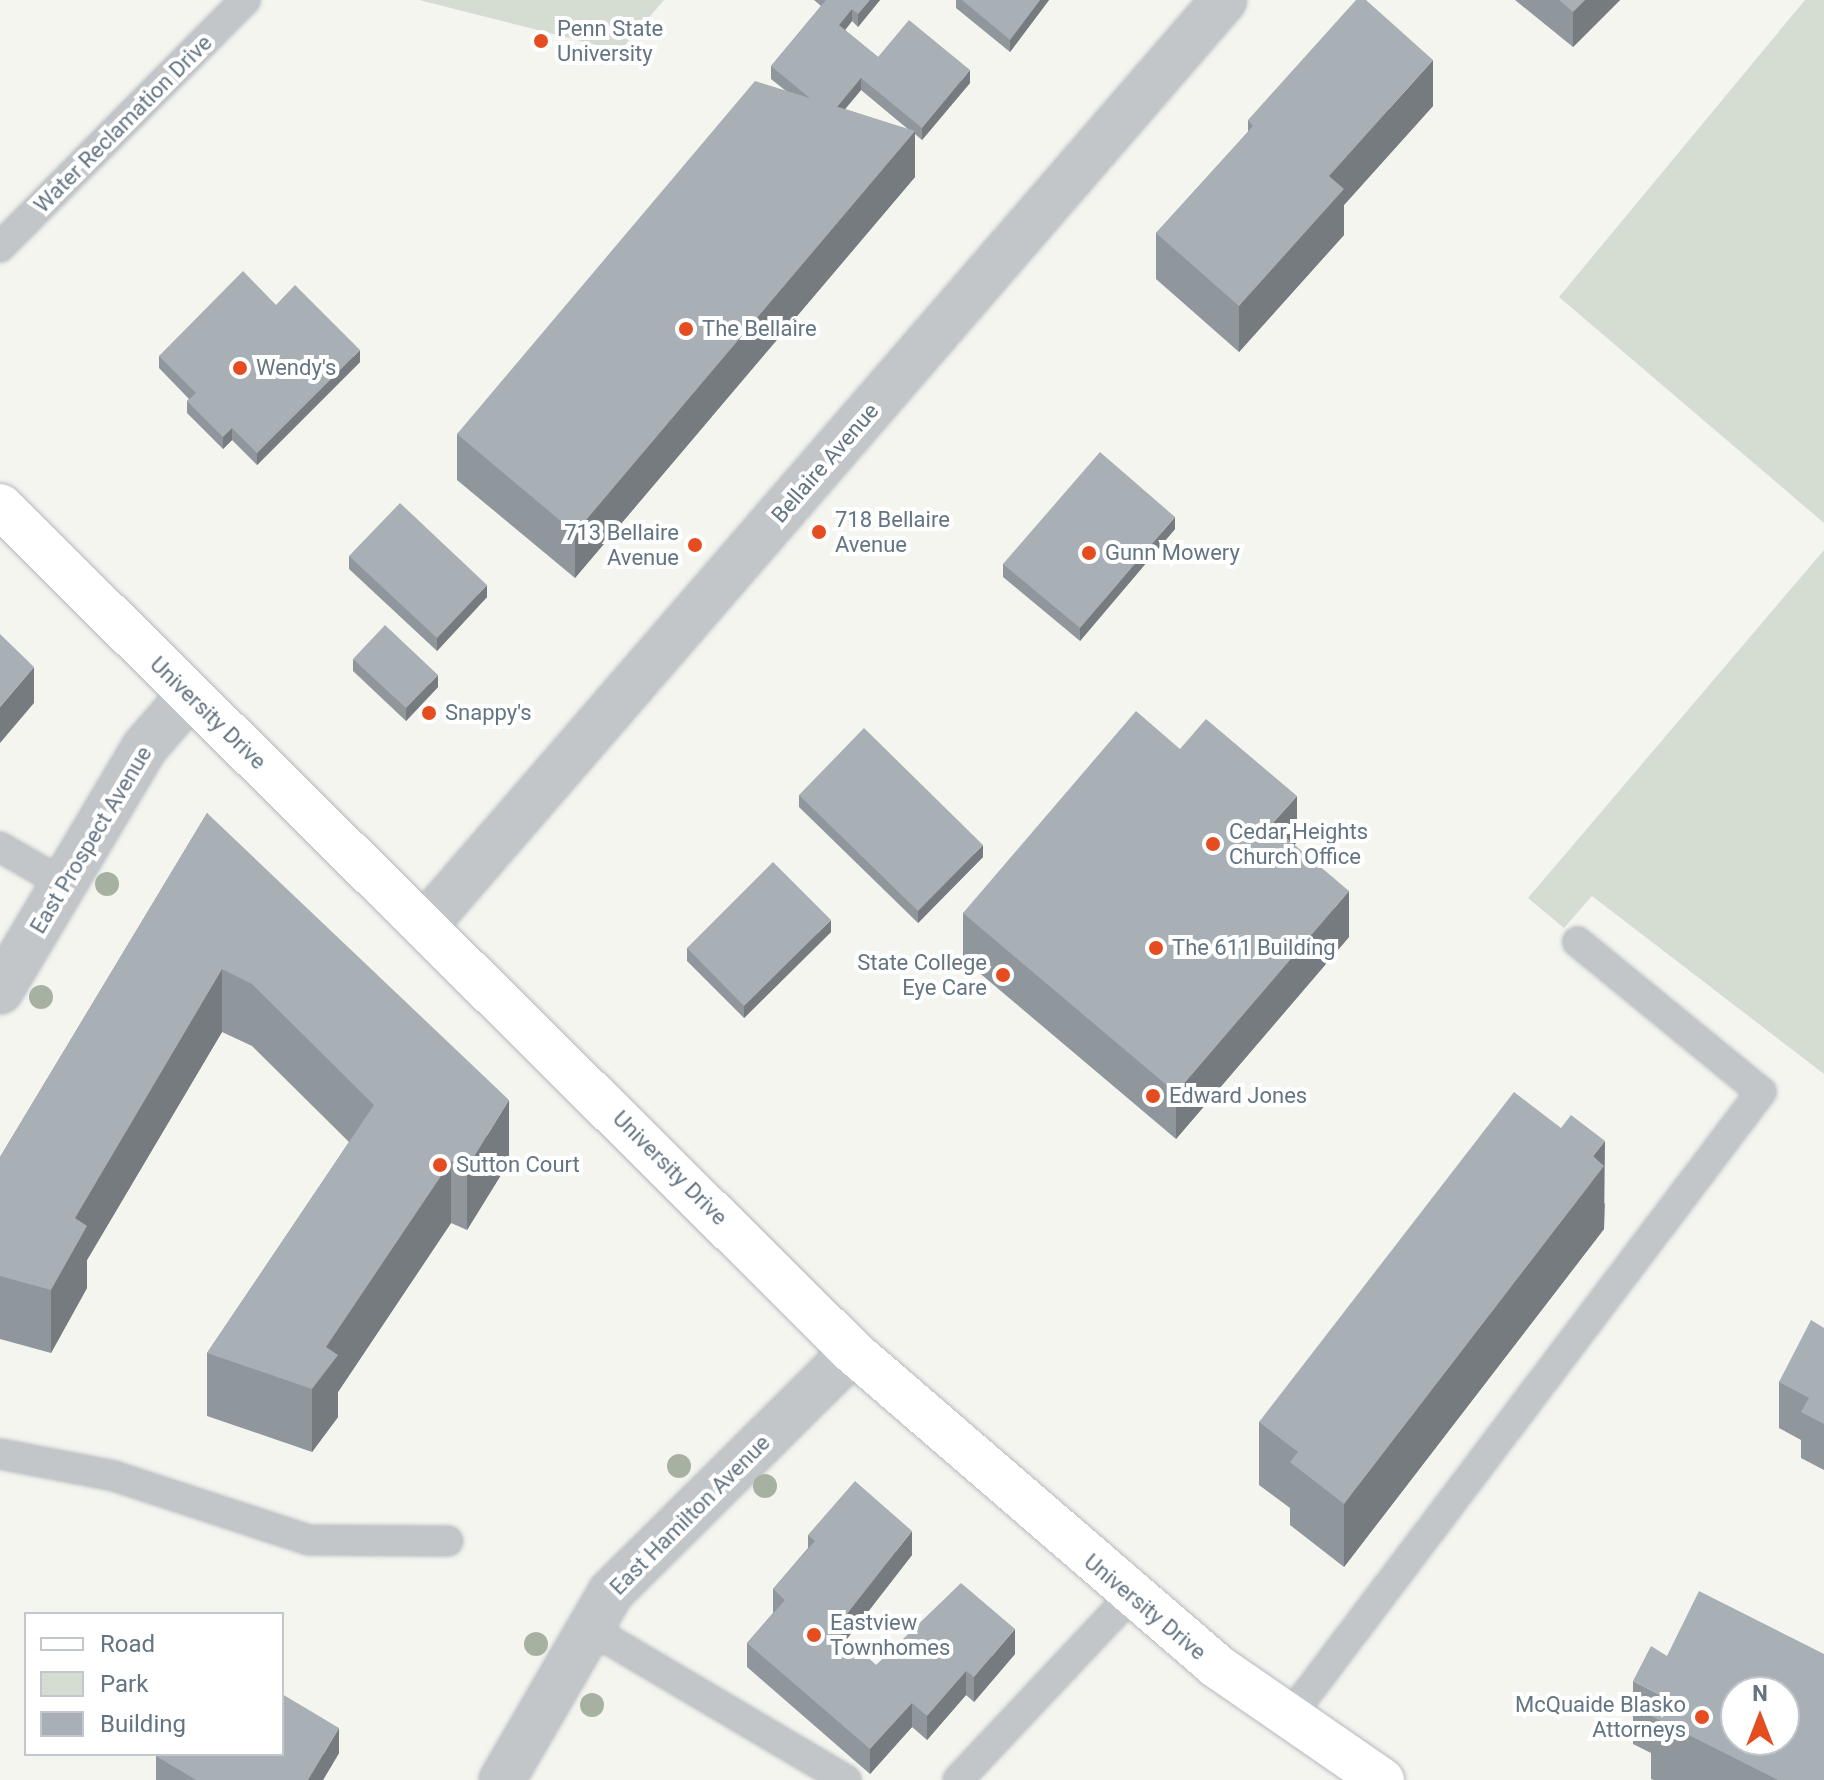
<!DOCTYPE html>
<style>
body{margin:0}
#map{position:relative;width:1824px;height:1780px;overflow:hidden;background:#f5f5f0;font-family:Roboto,sans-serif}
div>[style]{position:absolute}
.green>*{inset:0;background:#d5dcd2}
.roads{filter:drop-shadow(0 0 2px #b4b9be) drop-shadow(0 0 2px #b4b9be)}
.lane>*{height:28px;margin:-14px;padding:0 14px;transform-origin:14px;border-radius:14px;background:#c2c6c9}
.street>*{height:44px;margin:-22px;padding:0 22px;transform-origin:22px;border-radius:22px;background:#c2c6c9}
.secondary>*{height:44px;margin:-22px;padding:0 22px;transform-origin:22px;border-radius:22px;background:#fff}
.trees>*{width:24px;height:24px;margin:-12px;border-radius:50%;background:#a7b1a2}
.wall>*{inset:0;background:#90979c}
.shaded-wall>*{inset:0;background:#767b7f}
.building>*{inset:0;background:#a8b0b5}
.dots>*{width:22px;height:22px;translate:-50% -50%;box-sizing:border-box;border:4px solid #fff;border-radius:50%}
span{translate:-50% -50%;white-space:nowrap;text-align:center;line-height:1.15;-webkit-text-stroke:8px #fff;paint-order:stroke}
.poi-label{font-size:22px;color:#637482}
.left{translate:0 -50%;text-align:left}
.right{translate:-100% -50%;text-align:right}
.street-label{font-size:22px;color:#637482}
.legend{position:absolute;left:24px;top:1612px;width:260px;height:144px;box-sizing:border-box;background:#fff;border:2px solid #c1c7cd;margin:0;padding:10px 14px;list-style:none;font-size:24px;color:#637482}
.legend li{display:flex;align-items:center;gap:16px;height:40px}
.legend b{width:40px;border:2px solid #c1c7cd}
.north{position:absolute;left:1720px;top:1676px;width:80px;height:80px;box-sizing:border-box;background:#fff;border:2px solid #c1c7cd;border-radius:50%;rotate:0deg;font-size:22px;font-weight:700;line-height:32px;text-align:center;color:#637482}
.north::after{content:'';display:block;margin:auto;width:28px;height:36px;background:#e54d20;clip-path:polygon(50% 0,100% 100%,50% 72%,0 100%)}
</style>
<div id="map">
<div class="green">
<div style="clip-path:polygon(419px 0,664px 0,620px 51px)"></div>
<div style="clip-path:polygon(1805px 0,1824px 0,1824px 523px,1559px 297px)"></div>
<div style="clip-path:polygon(1824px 550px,1824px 1074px,1592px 896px,1564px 928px,1528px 898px)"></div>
</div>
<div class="roads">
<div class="lane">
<div style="left:0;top:247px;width:348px;rotate:-45.2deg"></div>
<div style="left:0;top:847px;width:74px;rotate:30deg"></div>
<div style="left:0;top:1454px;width:116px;rotate:10.9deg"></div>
<div style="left:114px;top:1476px;width:205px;rotate:18.2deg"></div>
<div style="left:309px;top:1540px;width:139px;rotate:0.4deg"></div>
<div style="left:589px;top:1628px;width:299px;rotate:30.6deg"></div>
<div style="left:1290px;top:1716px;width:782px;rotate:-52.95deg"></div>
<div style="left:1761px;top:1092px;width:237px;rotate:-140.7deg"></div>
<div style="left:958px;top:1780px;width:253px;rotate:-46.8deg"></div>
</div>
<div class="street">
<div style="left:425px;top:925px;width:1222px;rotate:-49.18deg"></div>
<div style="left:0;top:991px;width:284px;rotate:-59.3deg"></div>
<div style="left:145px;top:747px;width:69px;rotate:-49.1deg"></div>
<div style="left:502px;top:1780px;width:217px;rotate:-59.9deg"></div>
<div style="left:611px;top:1592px;width:341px;rotate:-44.8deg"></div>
</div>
<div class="secondary">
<div style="left:0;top:506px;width:1201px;rotate:44.76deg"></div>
<div style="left:853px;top:1352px;width:479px;rotate:40.8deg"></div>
<div style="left:1215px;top:1665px;width:203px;rotate:34.6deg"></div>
</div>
</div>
<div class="trees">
<div style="left:107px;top:884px"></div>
<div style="left:41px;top:997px"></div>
<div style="left:679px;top:1466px"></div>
<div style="left:765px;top:1486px"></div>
<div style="left:536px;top:1644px"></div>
<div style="left:592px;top:1705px"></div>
</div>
<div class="wall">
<div style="clip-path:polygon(evenodd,814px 0,880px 0,858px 27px,852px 21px,845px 30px,878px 57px,970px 83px,922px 140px,915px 134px,915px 177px,575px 578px,457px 480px,457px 434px,786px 91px,771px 79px,771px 66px,821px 6px,814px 0,861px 90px,909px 130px,845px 109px,861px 90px)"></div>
<div style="clip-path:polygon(956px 0,1049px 0,1010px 52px,956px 8px)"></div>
<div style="clip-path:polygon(1515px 0,1620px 0,1573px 47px)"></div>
<div style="clip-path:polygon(1433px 106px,1344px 205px,1344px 235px,1239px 352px,1156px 279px,1156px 233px,1248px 132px,1248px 120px)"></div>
<div style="clip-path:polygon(276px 305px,360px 362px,257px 465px,232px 440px,223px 449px,187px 413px,187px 401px,189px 399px,159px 368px,159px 356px)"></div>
<div style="clip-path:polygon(1175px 529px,1080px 641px,1003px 577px,1003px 564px)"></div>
<div style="clip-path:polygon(349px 556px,487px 597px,437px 651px,349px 569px)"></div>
<div style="clip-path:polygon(353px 659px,438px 687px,406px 721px,353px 671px)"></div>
<div style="clip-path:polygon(1180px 749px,1297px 842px,1294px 845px,1349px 937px,1176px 1139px,963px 959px,963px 913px)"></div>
<div style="clip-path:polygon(799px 795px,983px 857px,918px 923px,799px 807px)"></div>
<div style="clip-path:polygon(207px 813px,509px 1162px,467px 1230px,451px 1223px,338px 1392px,338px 1417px,312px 1452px,207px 1416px,207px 1353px,349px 1142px,252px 1046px,222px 1032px,87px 1260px,87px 1288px,51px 1353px,0 1339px,0 1157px)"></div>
<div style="clip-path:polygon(831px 932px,744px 1018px,687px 961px,687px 948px)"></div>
<div style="clip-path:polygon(1605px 1203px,1604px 1229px,1344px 1567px,1290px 1525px,1290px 1508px,1259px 1485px,1259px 1422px)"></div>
<div style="clip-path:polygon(1824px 1328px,1824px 1470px,1801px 1458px,1801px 1440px,1779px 1428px,1779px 1382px)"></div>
<div style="clip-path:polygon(808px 1535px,912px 1555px,847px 1639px,876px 1665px,1015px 1654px,974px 1702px,966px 1695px,927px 1740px,912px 1727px,870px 1774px,747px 1667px,747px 1643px,773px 1613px,773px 1589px,808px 1548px)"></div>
<div style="clip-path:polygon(1633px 1681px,1824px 1780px,1654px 1780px,1651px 1779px,1651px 1753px,1633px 1744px)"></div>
<div style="clip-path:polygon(339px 1753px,323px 1780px,156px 1780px,156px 1756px)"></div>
</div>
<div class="shaded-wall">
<div style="clip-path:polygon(870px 0,880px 0,858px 27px,858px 14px)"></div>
<div style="clip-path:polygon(1040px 0,1049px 0,1010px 52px,1010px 40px)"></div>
<div style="clip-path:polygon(1585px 0,1620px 0,1573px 47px,1573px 12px)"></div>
<div style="clip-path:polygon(852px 9px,852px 21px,839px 38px,839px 25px)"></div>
<div style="clip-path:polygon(1433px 60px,1433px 106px,1344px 205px,1344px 235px,1239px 352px,1239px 306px,1329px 176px)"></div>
<div style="clip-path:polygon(970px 70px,970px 83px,922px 140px,922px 128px)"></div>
<div style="clip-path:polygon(861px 78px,861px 90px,830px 127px,830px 115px)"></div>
<div style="clip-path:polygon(915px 131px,915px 177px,575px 578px,575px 533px)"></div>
<div style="clip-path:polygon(360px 350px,360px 362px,257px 465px,257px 453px)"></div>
<div style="clip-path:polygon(232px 428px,232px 440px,223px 449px,223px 437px)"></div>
<div style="clip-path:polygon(1175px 517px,1175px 529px,1080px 641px,1080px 628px)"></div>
<div style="clip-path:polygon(487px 585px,487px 597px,437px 651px,437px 638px)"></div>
<div style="clip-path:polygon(34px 667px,34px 703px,0 743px,0 707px)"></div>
<div style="clip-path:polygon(438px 675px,438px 687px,406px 721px,406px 708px)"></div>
<div style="clip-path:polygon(1297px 796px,1297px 842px,1271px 871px,1271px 825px)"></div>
<div style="clip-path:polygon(983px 845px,983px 857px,918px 923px,918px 911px)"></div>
<div style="clip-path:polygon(1349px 891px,1349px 937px,1176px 1139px,1176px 1093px)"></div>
<div style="clip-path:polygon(831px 920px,831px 932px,744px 1018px,744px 1006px)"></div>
<div style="clip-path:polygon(222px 969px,222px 1032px,87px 1260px,87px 1288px,51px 1353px,51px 1290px,75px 1218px)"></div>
<div style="clip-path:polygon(509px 1100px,509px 1162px,467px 1230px,467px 1168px)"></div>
<div style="clip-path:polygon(1605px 1141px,1604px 1229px,1344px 1567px,1344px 1504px,1593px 1156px)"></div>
<div style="clip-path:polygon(451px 1161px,451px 1223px,338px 1392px,338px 1417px,312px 1452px,312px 1389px,326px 1347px)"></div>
<div style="clip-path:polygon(912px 1531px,912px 1555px,835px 1654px,835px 1629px)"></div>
<div style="clip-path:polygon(1015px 1629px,1015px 1654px,974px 1702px,974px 1677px)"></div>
<div style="clip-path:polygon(966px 1671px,966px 1695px,927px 1740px,927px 1716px)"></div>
<div style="clip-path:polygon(912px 1703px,912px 1727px,870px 1774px,870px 1749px)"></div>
<div style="clip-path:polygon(339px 1728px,339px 1753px,323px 1780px,308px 1780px)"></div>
</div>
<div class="building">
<div style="clip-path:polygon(826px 0,870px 0,858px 14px,852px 9px,839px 25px,878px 57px,909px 20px,970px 70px,922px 128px,861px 78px,837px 107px,811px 99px,771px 66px)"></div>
<div style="clip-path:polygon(962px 0,1040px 0,1010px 40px)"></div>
<div style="clip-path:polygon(1356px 0,1366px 0,1433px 60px,1329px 176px,1344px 189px,1239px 306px,1156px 233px,1253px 126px,1248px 120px)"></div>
<div style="clip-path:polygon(1559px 0,1585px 0,1573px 12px)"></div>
<div style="clip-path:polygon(755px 81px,915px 131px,575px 533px,457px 434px)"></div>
<div style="clip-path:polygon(243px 271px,276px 305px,295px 285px,360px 350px,257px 453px,232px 428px,223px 437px,187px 401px,196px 393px,159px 356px)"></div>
<div style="clip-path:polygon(1100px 452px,1175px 517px,1080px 628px,1003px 564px)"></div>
<div style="clip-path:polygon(400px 503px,487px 585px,437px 638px,349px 556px)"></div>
<div style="clip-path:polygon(385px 625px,438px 675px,406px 708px,353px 659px)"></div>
<div style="clip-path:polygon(0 634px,34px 667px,0 707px)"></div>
<div style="clip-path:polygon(1136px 711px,1180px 749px,1206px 719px,1297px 796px,1271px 825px,1349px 891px,1176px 1093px,963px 913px)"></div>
<div style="clip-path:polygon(864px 728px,983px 845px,918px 911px,799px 795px)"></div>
<div style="clip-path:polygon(207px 813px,509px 1100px,467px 1168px,451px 1161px,326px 1347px,338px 1355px,312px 1389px,207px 1353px,374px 1105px,252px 984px,222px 969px,75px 1218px,87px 1226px,51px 1290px,0 1276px,0 1157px)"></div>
<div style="clip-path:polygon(773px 862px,831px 920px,744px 1006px,687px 948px)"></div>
<div style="clip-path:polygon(1514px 1092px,1561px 1128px,1571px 1115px,1605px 1141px,1593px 1156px,1604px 1166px,1344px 1504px,1290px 1462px,1298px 1452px,1259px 1422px)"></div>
<div style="clip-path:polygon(1811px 1320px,1824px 1328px,1824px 1424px,1801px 1412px,1809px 1398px,1779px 1382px)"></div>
<div style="clip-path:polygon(855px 1481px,912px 1531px,835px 1629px,876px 1665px,961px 1583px,1015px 1629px,974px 1677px,966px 1671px,927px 1716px,912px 1703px,870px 1749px,747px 1643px,785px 1600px,773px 1589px,815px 1541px,808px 1535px)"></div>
<div style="clip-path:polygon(evenodd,1699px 1591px,1824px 1654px,1824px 1780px,1778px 1780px,1651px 1716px,1662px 1696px,1633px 1681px,1651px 1646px,1667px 1656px,1699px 1591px,1736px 1692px,1784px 1692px,1784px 1740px,1736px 1740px,1736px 1692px)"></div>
<div style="clip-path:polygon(282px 1694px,339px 1728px,308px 1780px,196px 1780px,156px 1756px,157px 1754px,282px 1754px)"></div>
</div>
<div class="dots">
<div style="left:541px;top:41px;background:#e54d20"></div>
<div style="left:686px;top:329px;background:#e54d20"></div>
<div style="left:240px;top:368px;background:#e54d20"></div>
<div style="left:819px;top:532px;background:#e54d20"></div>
<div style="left:695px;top:545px;background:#e54d20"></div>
<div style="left:1089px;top:553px;background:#e54d20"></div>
<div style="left:429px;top:713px;background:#e54d20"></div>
<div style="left:1213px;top:844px;background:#e54d20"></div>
<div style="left:1156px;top:948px;background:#e54d20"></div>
<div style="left:1003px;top:975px;background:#e54d20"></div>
<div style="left:1153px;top:1096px;background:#e54d20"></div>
<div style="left:440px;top:1165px;background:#e54d20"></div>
<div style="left:814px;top:1635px;background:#e54d20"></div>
<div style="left:1702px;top:1717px;background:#e54d20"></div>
</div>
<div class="poi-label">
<span class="left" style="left:557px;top:41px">Penn State<br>University</span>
<span class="left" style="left:702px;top:329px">The Bellaire</span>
<span class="left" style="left:256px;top:368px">Wendy's</span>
<span class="left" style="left:835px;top:532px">718 Bellaire<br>Avenue</span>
<span class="right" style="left:679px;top:545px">713 Bellaire<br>Avenue</span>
<span class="left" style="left:1105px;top:553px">Gunn Mowery</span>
<span class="left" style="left:445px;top:713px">Snappy's</span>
<span class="left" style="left:1229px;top:844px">Cedar Heights<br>Church Office</span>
<span class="left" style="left:1172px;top:948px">The 611 Building</span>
<span class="right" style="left:987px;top:975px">State College<br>Eye Care</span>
<span class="left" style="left:1169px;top:1096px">Edward Jones</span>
<span class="left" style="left:456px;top:1165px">Sutton Court</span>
<span class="left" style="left:830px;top:1635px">Eastview<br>Townhomes</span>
<span class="right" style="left:1686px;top:1717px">McQuaide Blasko<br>Attorneys</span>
</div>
<div class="street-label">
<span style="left:123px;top:124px;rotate:-45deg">Water Reclamation Drive</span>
<span style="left:825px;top:463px;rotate:-49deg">Bellaire Avenue</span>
<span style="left:208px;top:713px;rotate:44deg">University Drive</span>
<span style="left:91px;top:840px;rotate:-59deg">East Prospect Avenue</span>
<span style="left:670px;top:1168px;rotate:45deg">University Drive</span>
<span style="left:690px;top:1515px;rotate:-45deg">East Hamilton Avenue</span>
<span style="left:1145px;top:1607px;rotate:40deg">University Drive</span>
</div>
<ul class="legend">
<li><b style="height:10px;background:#fff"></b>Road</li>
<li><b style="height:22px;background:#d5dcd2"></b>Park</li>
<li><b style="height:22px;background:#a8b0b5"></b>Building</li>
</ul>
<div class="north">N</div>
</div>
